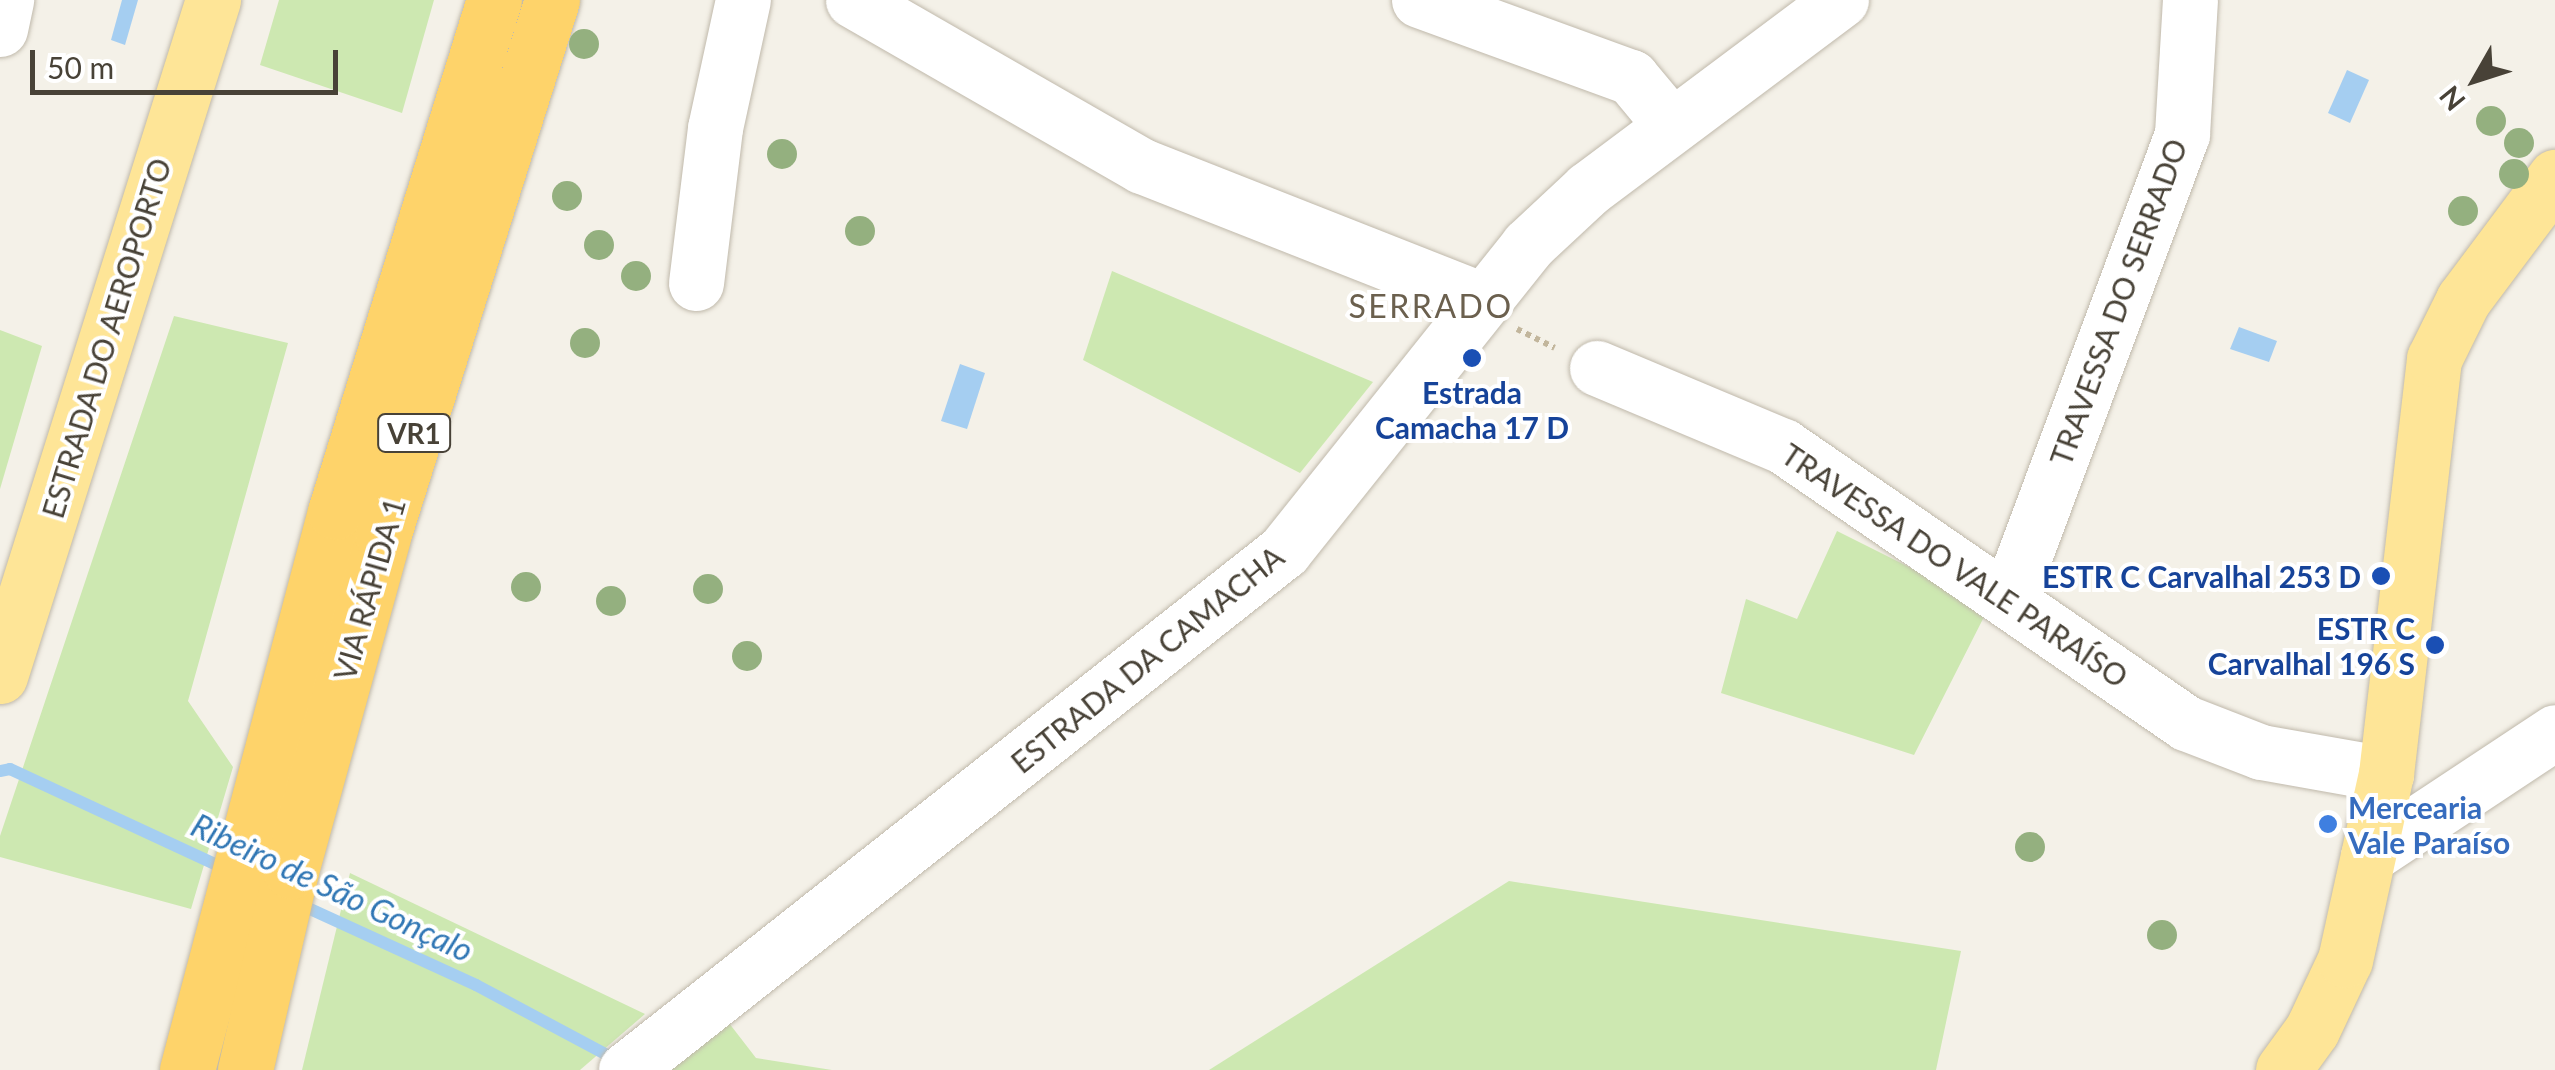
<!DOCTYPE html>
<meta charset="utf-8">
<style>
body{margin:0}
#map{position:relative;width:2555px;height:1070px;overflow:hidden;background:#f4f1e8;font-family:Lato,sans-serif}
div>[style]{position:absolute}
.green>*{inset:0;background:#cde8b1}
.water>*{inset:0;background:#a5cef1}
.stream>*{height:12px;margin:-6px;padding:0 6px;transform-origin:6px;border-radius:6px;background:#a5cef1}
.path>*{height:6px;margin-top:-3px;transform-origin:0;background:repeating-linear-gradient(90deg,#c2b69c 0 5px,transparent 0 10px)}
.roads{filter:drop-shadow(0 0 2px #c0b9ab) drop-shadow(0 0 2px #c0b9ab)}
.minor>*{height:55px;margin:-27.5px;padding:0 27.5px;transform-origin:27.5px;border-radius:27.5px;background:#fff}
.major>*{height:55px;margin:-27.5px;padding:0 27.5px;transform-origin:27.5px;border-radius:27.5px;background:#fee597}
.highway>*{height:55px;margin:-27.5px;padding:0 27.5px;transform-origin:27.5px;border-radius:27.5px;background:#fed36a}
.trees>*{width:30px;height:30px;margin:-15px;border-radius:50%;background:#94b07f}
.dots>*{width:28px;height:28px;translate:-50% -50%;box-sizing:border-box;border:5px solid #fff;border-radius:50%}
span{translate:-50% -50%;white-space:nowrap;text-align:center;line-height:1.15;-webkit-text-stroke:8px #fff;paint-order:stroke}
.shield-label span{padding:2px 8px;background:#fff;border:2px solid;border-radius:8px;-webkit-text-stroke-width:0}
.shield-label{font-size:28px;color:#484237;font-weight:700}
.street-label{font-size:30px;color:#484237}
.transit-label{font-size:30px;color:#164399;font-weight:700}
.right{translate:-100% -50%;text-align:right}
.shop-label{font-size:30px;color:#366cbe;font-weight:700}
.left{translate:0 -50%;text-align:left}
.neighbourhood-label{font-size:32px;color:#6b604e;letter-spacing:2.5px}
.water-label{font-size:32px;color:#2f76b4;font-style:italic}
.north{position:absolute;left:2425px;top:30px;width:100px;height:100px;-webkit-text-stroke:8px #fff;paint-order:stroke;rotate:231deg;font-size:28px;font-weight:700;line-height:40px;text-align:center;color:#484237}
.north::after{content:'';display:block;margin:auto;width:35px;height:45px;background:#484237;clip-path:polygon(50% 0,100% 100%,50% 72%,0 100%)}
.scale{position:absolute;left:30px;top:50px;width:308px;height:45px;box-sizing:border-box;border:5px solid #484237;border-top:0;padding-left:12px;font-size:30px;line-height:35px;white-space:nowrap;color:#484237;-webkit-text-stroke:8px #fff;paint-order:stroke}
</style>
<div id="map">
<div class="green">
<div style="clip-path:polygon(279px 0,434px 0,402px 113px,260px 65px)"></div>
<div style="clip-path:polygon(1112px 271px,1373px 382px,1300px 473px,1083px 360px)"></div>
<div style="clip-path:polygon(174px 316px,288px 343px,188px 701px,233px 767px,191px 909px,0 857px,0 836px)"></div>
<div style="clip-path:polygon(0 330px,42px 346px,0 489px)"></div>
<div style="clip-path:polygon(1837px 531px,1989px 607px,1914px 755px,1721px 693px,1746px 599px,1797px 619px)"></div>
<div style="clip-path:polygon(350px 873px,645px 1014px,580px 1070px,302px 1070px)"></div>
<div style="clip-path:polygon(1509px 881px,1961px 951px,1936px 1070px,1209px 1070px)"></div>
<div style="clip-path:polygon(722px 1014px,756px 1058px,832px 1070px,659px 1070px)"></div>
</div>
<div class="water">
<div style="clip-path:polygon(122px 0,138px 0,125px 45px,111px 40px)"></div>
<div style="clip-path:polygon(2347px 70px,2369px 80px,2350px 123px,2328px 113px)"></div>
<div style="clip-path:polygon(2239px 327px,2277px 341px,2269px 362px,2230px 349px)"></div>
<div style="clip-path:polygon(960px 364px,985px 373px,967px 429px,941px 421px)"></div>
</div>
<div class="stream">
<div style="left:0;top:771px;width:10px;rotate:-11deg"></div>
<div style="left:10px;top:769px;width:237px;rotate:24.9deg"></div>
<div style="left:297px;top:903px;width:197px;rotate:24.6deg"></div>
<div style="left:476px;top:985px;width:163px;rotate:28.1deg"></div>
</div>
<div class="path">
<div style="left:1517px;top:329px;width:42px;rotate:26.6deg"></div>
</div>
<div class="roads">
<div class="minor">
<div style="left:853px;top:0;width:333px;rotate:29.9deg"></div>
<div style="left:1142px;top:166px;width:363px;rotate:21.5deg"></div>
<div style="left:1419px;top:0;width:226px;rotate:20deg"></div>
<div style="left:1631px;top:77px;width:62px;rotate:50.2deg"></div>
<div style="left:0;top:29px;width:30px;rotate:-78deg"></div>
<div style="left:696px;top:283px;width:156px;rotate:-83deg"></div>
<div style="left:715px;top:128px;width:131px;rotate:-77.7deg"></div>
<div style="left:1597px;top:368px;width:202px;rotate:22.8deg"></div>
<div style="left:1783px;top:446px;width:489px;rotate:34.5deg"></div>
<div style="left:2186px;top:723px;width:80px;rotate:21.1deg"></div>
<div style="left:2261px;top:752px;width:127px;rotate:10deg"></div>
<div style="left:2009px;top:597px;width:494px;rotate:-69.5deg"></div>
<div style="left:2182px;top:134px;width:134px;rotate:-86.6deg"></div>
<div style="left:2368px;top:856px;width:224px;rotate:-33.5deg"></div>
<div style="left:626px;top:1070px;width:838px;rotate:-38.26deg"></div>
<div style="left:1284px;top:551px;width:391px;rotate:-51.4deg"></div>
<div style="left:1528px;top:245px;width:82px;rotate:-43deg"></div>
<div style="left:1588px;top:189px;width:316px;rotate:-36.8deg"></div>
</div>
<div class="major">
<div style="left:0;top:676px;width:709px;rotate:-72.51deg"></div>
<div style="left:2283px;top:1070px;width:49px;rotate:-54.1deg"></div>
<div style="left:2312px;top:1030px;width:77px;rotate:-64.8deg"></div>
<div style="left:2345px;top:960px;width:190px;rotate:-77.6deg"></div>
<div style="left:2386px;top:774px;width:418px;rotate:-83.4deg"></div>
<div style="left:2434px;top:359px;width:66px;rotate:-63.8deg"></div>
<div style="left:2463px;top:300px;width:154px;rotate:-53.2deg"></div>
</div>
<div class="highway">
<div style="left:187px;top:1070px;width:577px;rotate:-75.15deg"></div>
<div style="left:335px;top:512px;width:536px;rotate:-72.75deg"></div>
<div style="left:245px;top:1070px;width:204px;rotate:-77deg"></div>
<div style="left:291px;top:871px;width:347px;rotate:-74.6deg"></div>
<div style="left:383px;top:536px;width:562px;rotate:-72.5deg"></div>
</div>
</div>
<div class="trees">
<div style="left:584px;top:44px"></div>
<div style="left:2491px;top:121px"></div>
<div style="left:2519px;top:143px"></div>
<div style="left:782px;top:154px"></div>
<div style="left:2514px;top:174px"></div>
<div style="left:567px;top:196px"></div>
<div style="left:2463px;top:211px"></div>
<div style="left:860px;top:231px"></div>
<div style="left:599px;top:245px"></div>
<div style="left:636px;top:276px"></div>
<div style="left:585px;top:343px"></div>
<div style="left:526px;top:587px"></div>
<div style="left:708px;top:589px"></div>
<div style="left:611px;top:601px"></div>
<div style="left:747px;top:656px"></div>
<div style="left:2030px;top:847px"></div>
<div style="left:2162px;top:935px"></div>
</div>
<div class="dots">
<div style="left:1472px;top:358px;background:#1a4fb4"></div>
<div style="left:2381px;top:576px;background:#1a4fb4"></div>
<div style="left:2435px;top:645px;background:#1a4fb4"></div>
<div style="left:2328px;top:824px;background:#3f7fe0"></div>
</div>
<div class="shield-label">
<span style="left:414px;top:433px">VR1</span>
</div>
<div class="street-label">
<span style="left:2118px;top:302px;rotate:-70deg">TRAVESSA DO SERRADO</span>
<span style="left:106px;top:338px;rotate:-73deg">ESTRADA DO AEROPORTO</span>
<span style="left:1955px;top:565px;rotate:34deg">TRAVESSA DO VALE PARAÍSO</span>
<span style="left:369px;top:589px;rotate:-74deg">VIA RÁPIDA 1</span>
<span style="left:1147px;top:659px;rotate:-39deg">ESTRADA DA CAMACHA</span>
</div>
<div class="transit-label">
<span style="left:1472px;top:409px">Estrada<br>Camacha 17 D</span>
<span class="right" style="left:2361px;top:576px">ESTR C Carvalhal 253 D</span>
<span class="right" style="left:2415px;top:645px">ESTR C<br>Carvalhal 196 S</span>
</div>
<div class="shop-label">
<span class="left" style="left:2348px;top:824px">Mercearia<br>Vale Paraíso</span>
</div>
<div class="neighbourhood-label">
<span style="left:1431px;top:306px">SERRADO</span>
</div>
<div class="water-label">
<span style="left:332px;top:888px;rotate:25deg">Ribeiro de São Gonçalo</span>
</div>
<div class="north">N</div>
<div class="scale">50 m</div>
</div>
